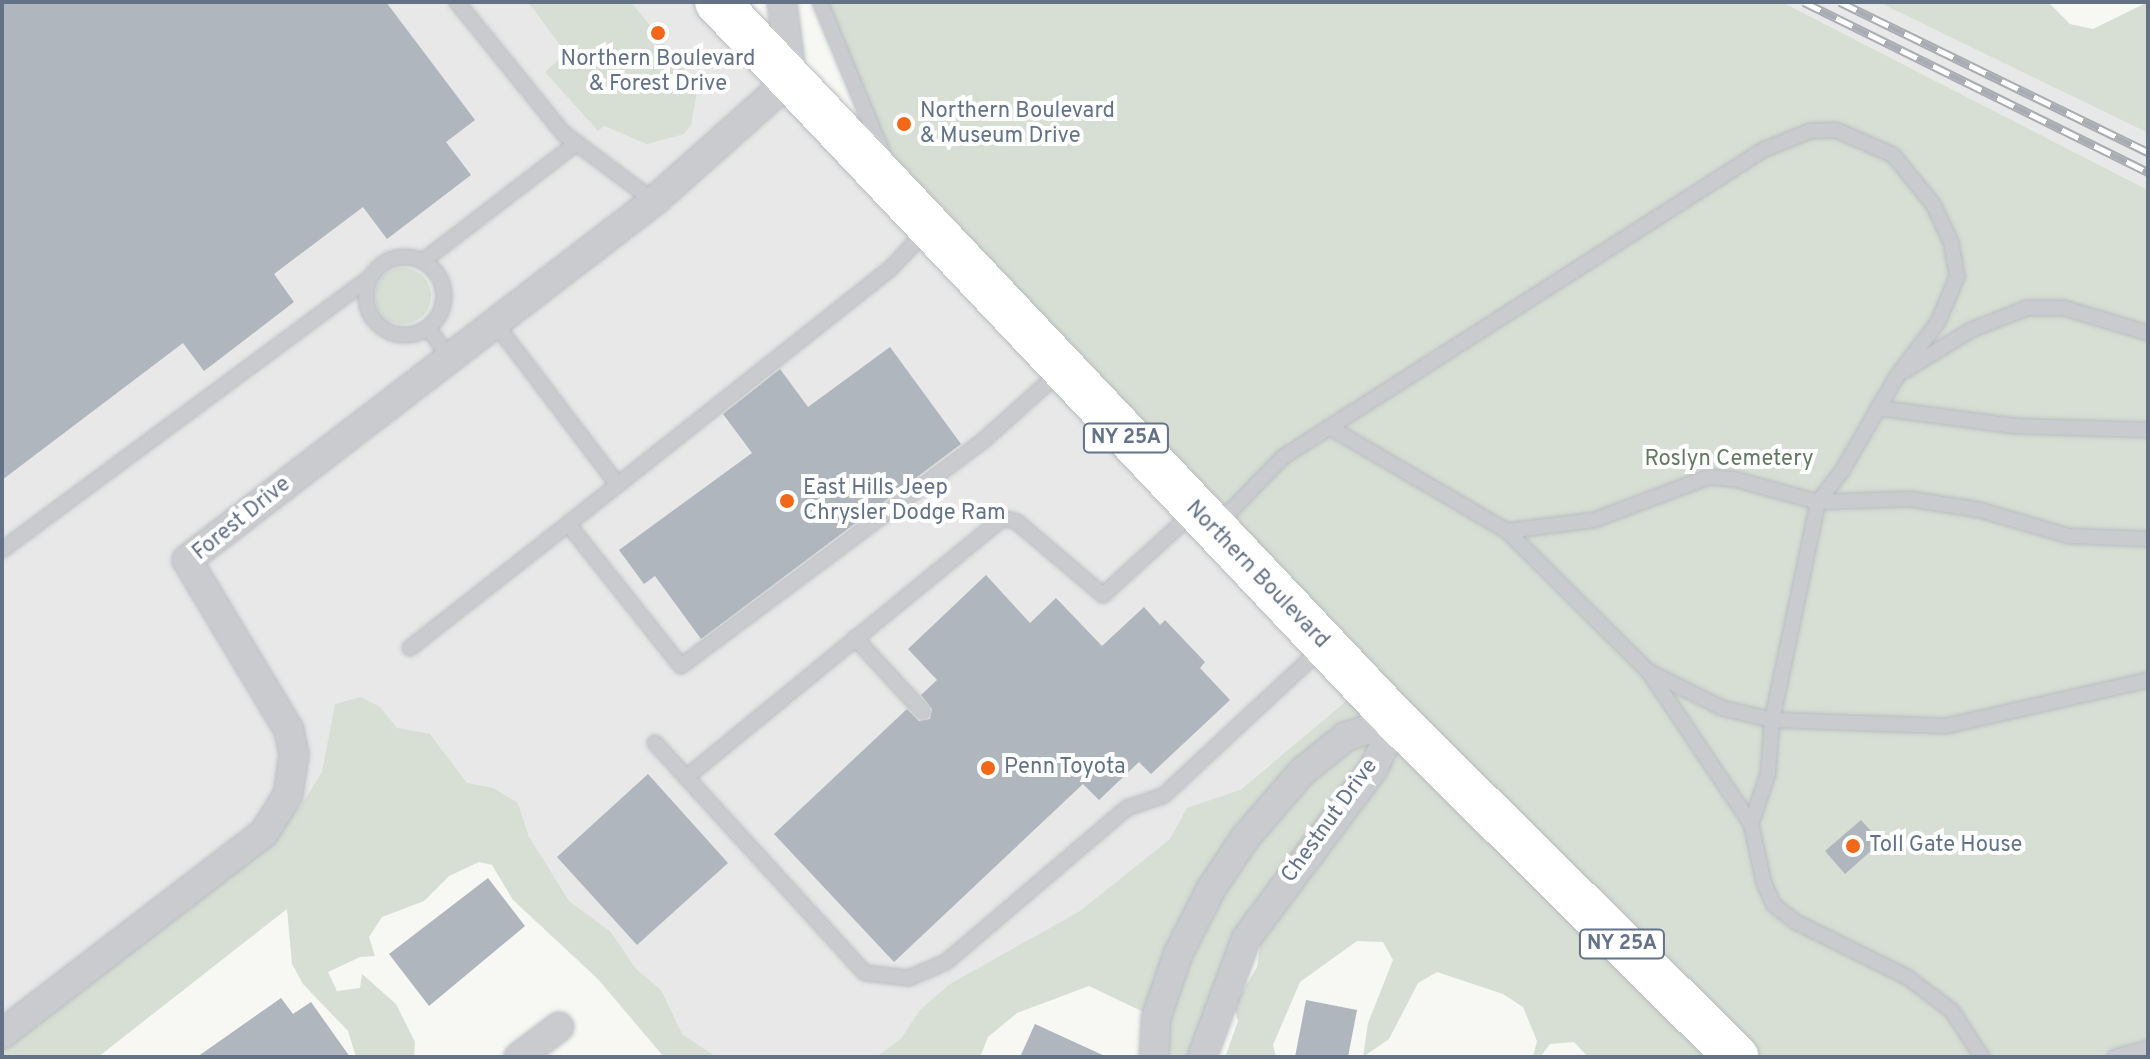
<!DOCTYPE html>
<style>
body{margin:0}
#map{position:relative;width:2150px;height:1059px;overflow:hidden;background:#f7f7f3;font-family:Overpass,sans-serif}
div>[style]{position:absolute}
.built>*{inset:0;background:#e7e8e7}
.green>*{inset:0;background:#d7dfd4}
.round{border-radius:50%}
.building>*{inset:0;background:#afb6bd}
.roads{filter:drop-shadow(0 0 2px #b9bcc1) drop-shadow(0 0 2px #b9bcc1)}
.lane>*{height:14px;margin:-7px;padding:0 7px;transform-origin:7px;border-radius:7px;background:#c9cbcf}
.lane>.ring{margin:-7px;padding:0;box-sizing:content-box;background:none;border:14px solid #c9cbcf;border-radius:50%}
.street>*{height:28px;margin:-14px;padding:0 14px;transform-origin:14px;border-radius:14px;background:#c9cbcf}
.primary>*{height:44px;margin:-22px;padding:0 22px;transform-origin:22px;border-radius:22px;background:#fff}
.rail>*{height:9px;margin-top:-4.5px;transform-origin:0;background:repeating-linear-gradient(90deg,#fff 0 18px,#a8acb3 0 36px);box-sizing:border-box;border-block:2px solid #a8acb3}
.dots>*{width:22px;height:22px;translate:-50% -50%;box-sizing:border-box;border:4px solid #fff;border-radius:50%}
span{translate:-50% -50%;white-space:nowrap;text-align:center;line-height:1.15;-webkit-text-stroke:8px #fff;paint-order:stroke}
.shield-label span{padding:2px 6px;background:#fff;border:2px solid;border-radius:6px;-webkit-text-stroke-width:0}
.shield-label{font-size:20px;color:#637287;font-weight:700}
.poi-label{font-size:22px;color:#637287}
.left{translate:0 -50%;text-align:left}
.park-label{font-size:22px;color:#61795f}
.street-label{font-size:22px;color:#637287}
.frame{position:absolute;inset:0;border:4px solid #637287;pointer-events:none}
</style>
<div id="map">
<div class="built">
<div style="clip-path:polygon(2px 2px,717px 2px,1364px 686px,920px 1057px,664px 1057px,439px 793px,2px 1034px)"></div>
<div style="clip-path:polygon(1782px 2px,1878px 2px,2148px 133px,2148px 190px)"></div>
</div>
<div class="green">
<div style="clip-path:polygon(528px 2px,631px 2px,698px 86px,691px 125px,684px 134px,647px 144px,604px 126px,598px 131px,545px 72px,566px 53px)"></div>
<div style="clip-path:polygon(823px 2px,1782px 2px,2148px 190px,2148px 1057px,1588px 1057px,1574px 1042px,1550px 1044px,1540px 1057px,1533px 1057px,1537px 1041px,1523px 1007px,1503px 994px,1437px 972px,1418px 983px,1389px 1039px,1363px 1057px,1368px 1023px,1393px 960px,1383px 942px,1357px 941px,1300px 982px,1273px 1045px,1276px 1057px,1225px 1057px,1238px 1021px,1234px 1006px,1257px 967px,1260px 946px,1246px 939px,1202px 1057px,1154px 1057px,1156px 1018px,1089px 986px,1017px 1013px,988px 1037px,980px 1057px,876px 1057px,901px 1039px,920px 1010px,950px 984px,1080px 911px,1170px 839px,1187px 808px,1240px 790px,1364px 686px,903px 195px)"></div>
<div style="clip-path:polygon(1878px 2px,2048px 2px,2070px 24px,2093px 29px,2148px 2px,2148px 133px)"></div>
<div class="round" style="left:375px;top:268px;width:56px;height:56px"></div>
<div style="clip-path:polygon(361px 697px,380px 707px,397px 728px,430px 734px,467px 783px,493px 788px,518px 803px,529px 837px,569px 901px,611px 932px,636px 969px,661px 990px,682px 1034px,716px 1057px,664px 1057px,599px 980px,513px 900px,492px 865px,479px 862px,449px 876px,424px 901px,382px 917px,369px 937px,375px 956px,360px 957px,328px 972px,337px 991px,360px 988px,362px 974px,396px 1004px,415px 1042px,414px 1057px,356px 1057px,348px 1031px,303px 984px,292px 964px,287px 909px,98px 1057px,2px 1057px,2px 1034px,301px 806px,322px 772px,335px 704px)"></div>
</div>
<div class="building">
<div style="clip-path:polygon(2px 2px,386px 2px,475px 120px,446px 142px,471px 175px,387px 239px,363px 207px,274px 274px,294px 302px,204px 371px,183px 343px,2px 480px)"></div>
<div style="clip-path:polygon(890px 347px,961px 444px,701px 639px,655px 576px,644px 584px,619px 550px,752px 453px,723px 414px,780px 369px,808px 407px)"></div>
<div style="clip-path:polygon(986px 575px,1030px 623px,1056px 598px,1102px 646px,1144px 607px,1160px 625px,1165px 620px,1205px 662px,1200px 668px,1230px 700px,1151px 774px,1139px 762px,1099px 800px,1083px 784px,894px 962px,774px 834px,907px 709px,919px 721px,930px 719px,932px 709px,921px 695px,937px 680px,908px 649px)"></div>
<div style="clip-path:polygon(648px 774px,728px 863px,637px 945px,557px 857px)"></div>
<div style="clip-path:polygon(1861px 820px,1881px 842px,1845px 874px,1825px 851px)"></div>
<div style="clip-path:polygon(488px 878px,525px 926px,429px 1006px,389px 954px)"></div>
<div style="clip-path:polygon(281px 998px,293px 1014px,311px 1002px,350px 1057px,197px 1057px)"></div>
<div style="clip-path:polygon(1306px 1000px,1357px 1010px,1348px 1057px,1295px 1057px)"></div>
<div style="clip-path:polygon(1035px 1024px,1107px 1057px,1020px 1057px)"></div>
</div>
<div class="roads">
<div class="lane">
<div style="left:457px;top:2px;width:169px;rotate:51deg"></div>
<div style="left:563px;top:133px;width:114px;rotate:36.8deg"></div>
<div style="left:820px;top:2px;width:167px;rotate:67.4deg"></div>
<div style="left:926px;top:231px;width:51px;rotate:133.4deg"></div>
<div style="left:891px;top:268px;width:412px;rotate:141.6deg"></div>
<div style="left:568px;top:524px;width:181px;rotate:51.5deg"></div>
<div style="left:681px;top:666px;width:379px;rotate:-36.7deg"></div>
<div style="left:985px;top:439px;width:102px;rotate:-41.8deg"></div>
<div class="ring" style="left:366px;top:257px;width:64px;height:64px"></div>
<div style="left:423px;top:261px;width:194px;rotate:-37.5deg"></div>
<div style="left:495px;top:323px;width:202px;rotate:52.8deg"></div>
<div style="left:428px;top:328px;width:37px;rotate:54deg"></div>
<div style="left:1904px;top:371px;width:79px;rotate:-31.5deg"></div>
<div style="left:1971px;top:330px;width:60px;rotate:-21.4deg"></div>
<div style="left:2027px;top:308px;width:37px"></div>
<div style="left:2064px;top:308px;width:88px;rotate:16.6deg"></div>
<div style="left:1878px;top:408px;width:138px;rotate:7.5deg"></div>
<div style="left:2015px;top:426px;width:133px;rotate:1.7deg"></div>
<div style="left:1329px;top:427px;width:206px;rotate:30.3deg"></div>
<div style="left:1507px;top:531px;width:200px;rotate:44.8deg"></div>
<div style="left:1649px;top:672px;width:183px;rotate:56.1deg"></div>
<div style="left:1193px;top:513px;width:122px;rotate:137.7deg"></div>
<div style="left:1103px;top:595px;width:113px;rotate:-139.7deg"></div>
<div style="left:1017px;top:522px;width:15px;rotate:-164deg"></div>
<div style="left:1003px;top:518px;width:409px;rotate:140.7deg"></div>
<div style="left:686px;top:777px;width:265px;rotate:47.6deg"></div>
<div style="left:865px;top:973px;width:44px;rotate:6.5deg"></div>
<div style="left:909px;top:978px;width:40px;rotate:-23.4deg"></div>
<div style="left:946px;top:962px;width:238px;rotate:-40.4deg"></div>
<div style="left:1127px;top:808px;width:39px;rotate:-19deg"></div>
<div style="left:1164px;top:795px;width:216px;rotate:-42.9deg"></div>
<div style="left:1217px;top:525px;width:95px;rotate:-45.9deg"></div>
<div style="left:1283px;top:457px;width:570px;rotate:-32.6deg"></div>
<div style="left:1763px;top:150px;width:51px;rotate:-22deg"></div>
<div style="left:1810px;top:131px;width:26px;rotate:-2deg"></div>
<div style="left:1836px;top:130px;width:62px;rotate:23.7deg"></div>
<div style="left:1893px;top:155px;width:63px;rotate:50.8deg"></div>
<div style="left:1933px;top:204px;width:42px;rotate:64.7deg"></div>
<div style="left:1951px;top:242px;width:36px;rotate:80deg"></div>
<div style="left:1957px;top:277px;width:49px;rotate:112.9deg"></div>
<div style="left:1938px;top:322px;width:68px;rotate:127.2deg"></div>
<div style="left:1897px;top:376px;width:110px;rotate:120.1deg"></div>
<div style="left:1842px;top:471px;width:39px;rotate:128deg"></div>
<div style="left:1818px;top:502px;width:223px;rotate:101.9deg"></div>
<div style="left:1772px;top:720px;width:54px;rotate:94.2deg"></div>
<div style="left:1768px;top:774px;width:53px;rotate:108.8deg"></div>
<div style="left:1751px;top:824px;width:60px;rotate:77.6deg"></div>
<div style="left:1764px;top:883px;width:24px;rotate:66deg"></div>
<div style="left:1774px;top:905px;width:28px;rotate:38deg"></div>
<div style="left:1796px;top:922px;width:124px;rotate:26.4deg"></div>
<div style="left:1907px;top:977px;width:56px;rotate:37.1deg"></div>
<div style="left:1952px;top:1011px;width:55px;rotate:56.9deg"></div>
<div style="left:1507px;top:531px;width:88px;rotate:-7.2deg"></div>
<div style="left:1594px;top:520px;width:123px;rotate:-20.5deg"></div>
<div style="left:1709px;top:477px;width:25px;rotate:5deg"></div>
<div style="left:1734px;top:479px;width:87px;rotate:15.3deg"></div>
<div style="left:1818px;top:502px;width:92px;rotate:-1.9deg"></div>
<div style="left:1910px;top:499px;width:71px;rotate:8.9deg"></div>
<div style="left:1980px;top:510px;width:93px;rotate:16.3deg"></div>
<div style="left:2069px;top:536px;width:79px;rotate:2.2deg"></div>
<div style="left:2px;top:550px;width:458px;rotate:-36.5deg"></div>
<div style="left:855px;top:638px;width:100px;rotate:47.4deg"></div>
<div style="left:410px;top:648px;width:201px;rotate:-38.1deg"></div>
<div style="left:1650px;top:672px;width:80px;rotate:26.6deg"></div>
<div style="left:1722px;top:708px;width:51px;rotate:13.5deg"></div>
<div style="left:1772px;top:720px;width:174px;rotate:2deg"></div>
<div style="left:1946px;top:726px;width:207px;rotate:-12.8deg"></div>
<div style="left:655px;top:743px;width:46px;rotate:47.6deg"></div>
<div style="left:2115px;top:1057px;width:34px;rotate:-15deg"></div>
</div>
<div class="street">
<div style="left:2px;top:1034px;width:330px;rotate:-37.5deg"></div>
<div style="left:264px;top:833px;width:45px;rotate:-57.7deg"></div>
<div style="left:288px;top:795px;width:41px;rotate:-81.7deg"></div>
<div style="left:294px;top:754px;width:25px;rotate:-102deg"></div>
<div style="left:289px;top:730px;width:198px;rotate:-121deg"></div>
<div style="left:187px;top:560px;width:589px;rotate:-37.55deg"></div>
<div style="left:654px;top:201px;width:185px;rotate:-41.7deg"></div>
<div style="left:792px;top:78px;width:77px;rotate:-97.5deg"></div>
<div style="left:519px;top:1057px;width:50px;rotate:-36.9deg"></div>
<div style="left:1154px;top:1057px;width:39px;rotate:-87deg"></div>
<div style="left:1156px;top:1018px;width:68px;rotate:-71deg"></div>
<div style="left:1178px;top:954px;width:73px;rotate:-63.1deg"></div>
<div style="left:1211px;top:889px;width:61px;rotate:-56.3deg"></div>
<div style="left:1245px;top:838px;width:87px;rotate:-49.2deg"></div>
<div style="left:1302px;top:772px;width:55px;rotate:-39.1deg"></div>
<div style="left:1345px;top:737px;width:54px;rotate:-18.4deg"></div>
<div style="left:1396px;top:720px;width:54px;rotate:115.1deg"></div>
<div style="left:1373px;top:769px;width:212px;rotate:126.8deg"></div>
<div style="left:1246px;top:939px;width:126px;rotate:110.4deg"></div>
</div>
<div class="primary">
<div style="left:717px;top:2px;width:988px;rotate:46.6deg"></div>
<div style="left:1396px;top:720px;width:479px;rotate:44.7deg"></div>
</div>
</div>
<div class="rail">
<div style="left:1804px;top:2px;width:384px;rotate:26.3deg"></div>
<div style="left:1840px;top:2px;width:343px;rotate:26deg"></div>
</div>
<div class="dots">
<div style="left:658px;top:33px;background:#f36718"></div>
<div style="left:904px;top:124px;background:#f36718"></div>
<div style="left:787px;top:501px;background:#f36718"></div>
<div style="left:988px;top:768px;background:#f36718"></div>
<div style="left:1853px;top:846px;background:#f36718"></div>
</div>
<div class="shield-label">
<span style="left:1126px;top:438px">NY 25A</span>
<span style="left:1622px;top:944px">NY 25A</span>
</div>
<div class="poi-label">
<span style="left:658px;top:72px">Northern Boulevard<br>&amp; Forest Drive</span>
<span class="left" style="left:920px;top:124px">Northern Boulevard<br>&amp; Museum Drive</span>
<span class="left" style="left:803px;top:501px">East Hills Jeep<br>Chrysler Dodge Ram</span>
<span class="left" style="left:1004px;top:768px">Penn Toyota</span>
<span class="left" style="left:1869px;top:846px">Toll Gate House</span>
</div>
<div class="park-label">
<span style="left:1729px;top:460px">Roslyn Cemetery</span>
</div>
<div class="street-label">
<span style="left:242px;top:519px;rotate:-39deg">Forest Drive</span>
<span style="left:1257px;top:575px;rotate:46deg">Northern Boulevard</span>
<span style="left:1330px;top:821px;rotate:-54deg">Chestnut Drive</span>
</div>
<div class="frame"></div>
</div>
